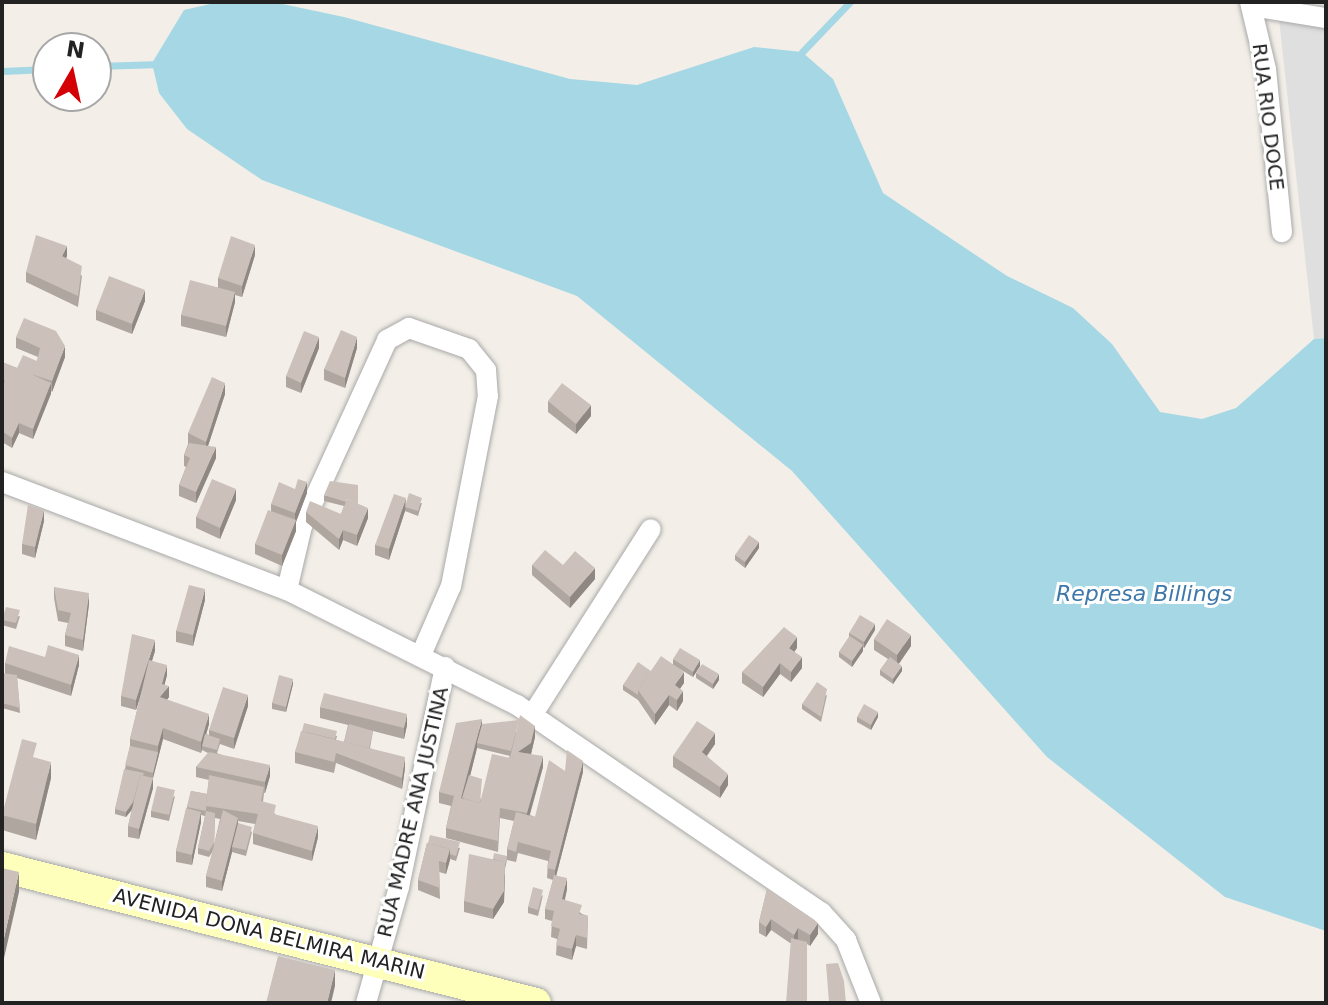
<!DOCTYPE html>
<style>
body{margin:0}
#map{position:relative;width:1328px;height:1005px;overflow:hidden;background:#f3efe8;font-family:"DejaVu Sans",sans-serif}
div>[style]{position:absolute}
.residential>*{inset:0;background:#e0dfdf}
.water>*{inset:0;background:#a5d7e4}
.stream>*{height:7px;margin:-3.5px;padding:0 3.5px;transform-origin:3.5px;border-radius:3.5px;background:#a5d7e4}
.roads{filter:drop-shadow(0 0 2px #a9a9a9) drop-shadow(0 0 2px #a9a9a9)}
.street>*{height:20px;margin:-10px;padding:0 10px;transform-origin:10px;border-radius:10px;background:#fff}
.secondary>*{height:30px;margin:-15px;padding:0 15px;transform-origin:15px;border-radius:15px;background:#fdffba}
.wall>*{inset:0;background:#afa6a0}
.shaded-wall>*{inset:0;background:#8e8782}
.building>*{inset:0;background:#cbc1ba}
span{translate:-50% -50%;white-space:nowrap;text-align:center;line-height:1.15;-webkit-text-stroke:6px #fff;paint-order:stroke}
.street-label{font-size:20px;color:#222}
.water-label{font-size:22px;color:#3e78ab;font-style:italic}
.frame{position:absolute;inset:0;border:4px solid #222;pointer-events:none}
.north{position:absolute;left:32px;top:32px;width:80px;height:80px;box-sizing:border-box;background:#fff;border:2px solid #a7a7a7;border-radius:50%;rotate:9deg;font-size:22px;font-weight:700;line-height:32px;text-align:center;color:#222}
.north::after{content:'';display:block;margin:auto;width:28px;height:36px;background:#d40006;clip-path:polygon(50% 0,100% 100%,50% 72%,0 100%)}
</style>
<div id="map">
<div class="residential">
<div style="clip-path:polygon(1279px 19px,1326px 28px,1326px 338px,1314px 339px)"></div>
</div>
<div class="water">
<div style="clip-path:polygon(219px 2px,273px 2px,344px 17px,570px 79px,637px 85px,754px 47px,802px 52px,833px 79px,883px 193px,1007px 276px,1073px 308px,1112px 344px,1160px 412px,1202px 419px,1236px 408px,1314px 339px,1326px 338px,1326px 931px,1225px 897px,1047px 757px,792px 471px,577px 296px,262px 180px,187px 129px,159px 93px,152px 63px,184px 10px)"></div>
</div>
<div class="stream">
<div style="left:802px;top:52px;width:69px;rotate:-46.2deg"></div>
<div style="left:96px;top:66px;width:66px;rotate:-1.7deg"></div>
<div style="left:2px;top:71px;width:46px;rotate:-2.5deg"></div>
</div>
<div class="roads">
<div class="street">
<div style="left:1250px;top:2px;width:69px;rotate:76.6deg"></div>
<div style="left:1266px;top:69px;width:164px;rotate:84.4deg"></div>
<div style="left:1251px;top:6px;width:76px;rotate:9.1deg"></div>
<div style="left:2px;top:482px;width:305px;rotate:20.8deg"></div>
<div style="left:287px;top:590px;width:257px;rotate:26.6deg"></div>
<div style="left:517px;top:705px;width:368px;rotate:34.3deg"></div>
<div style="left:821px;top:912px;width:38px;rotate:48deg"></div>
<div style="left:846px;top:940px;width:68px;rotate:68.4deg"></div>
<div style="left:287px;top:590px;width:66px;rotate:-76.8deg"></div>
<div style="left:302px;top:526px;width:205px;rotate:-65.4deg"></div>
<div style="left:387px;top:340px;width:25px;rotate:-29deg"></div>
<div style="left:409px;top:328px;width:64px;rotate:19.3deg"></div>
<div style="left:469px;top:349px;width:27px;rotate:51deg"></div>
<div style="left:486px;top:370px;width:26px;rotate:86deg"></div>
<div style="left:488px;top:396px;width:194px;rotate:101deg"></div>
<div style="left:451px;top:586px;width:75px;rotate:113.5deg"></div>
<div style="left:533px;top:714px;width:219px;rotate:-57.5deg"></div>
<div style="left:366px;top:1003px;width:121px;rotate:-74.1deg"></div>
<div style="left:399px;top:887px;width:225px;rotate:-78.2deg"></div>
</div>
<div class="secondary">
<div style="left:2px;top:867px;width:551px;rotate:14.29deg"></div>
</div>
</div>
<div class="wall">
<div style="clip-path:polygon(255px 255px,242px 297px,235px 295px,235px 302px,226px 337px,181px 326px,181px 315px,218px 287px,218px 278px)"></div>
<div style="clip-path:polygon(67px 256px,66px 258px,82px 276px,78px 307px,26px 282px,26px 272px)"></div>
<div style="clip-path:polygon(145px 301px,132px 334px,96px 320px,96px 310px)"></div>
<div style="clip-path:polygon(16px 337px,65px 357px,52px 392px,51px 391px,33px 439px,19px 433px,12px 448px,2px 442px,2px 362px,17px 368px,37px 361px,38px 357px,16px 348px)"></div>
<div style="clip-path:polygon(319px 348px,301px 393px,286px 387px,286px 376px)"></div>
<div style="clip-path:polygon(357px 348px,345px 388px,324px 380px,324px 369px)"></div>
<div style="clip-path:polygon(225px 394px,208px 446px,216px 458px,196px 503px,179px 496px,179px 485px,186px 467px,184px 466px,184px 455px,188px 444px,188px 433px)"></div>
<div style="clip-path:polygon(548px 401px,591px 416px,576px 434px,548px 412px)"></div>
<div style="clip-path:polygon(307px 493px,296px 522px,296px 531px,282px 566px,255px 554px,255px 544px,271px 511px,271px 504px)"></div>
<div style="clip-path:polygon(324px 495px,358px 504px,368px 518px,357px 546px,343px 540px,339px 550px,306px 522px,306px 512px,341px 514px,344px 506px,324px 501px)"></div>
<div style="clip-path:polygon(236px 500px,220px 539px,196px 528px,196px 517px)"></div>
<div style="clip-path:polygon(422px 503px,418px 516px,405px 511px,389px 560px,375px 555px,375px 545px,406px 504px)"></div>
<div style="clip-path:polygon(44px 521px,35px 558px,22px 554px,22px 544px)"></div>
<div style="clip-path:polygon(759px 548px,745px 568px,735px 560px,735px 555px)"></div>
<div style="clip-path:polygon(532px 565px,563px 565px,595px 579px,570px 608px,532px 575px)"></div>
<div style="clip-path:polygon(54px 587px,89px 604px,83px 651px,65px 646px,65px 635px,68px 623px,58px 621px,54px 598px)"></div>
<div style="clip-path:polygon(205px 600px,193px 646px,176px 642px,176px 631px)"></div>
<div style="clip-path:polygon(20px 616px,16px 629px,2px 625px,2px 620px)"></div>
<div style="clip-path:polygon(875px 630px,864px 648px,863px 647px,863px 651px,852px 667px,839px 657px,839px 652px,849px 637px,849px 633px)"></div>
<div style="clip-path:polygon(874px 639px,911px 646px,899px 664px,902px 671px,893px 684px,880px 675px,880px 670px,888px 659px,874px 650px)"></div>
<div style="clip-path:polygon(797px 648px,794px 652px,802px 668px,791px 682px,780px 674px,763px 697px,742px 683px,742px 672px)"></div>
<div style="clip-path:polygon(evenodd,155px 651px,152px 661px,167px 675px,164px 685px,169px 697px,167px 700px,209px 724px,206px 734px,209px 735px,209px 730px,248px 706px,234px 749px,220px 744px,217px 753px,270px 776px,265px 793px,264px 793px,263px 802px,276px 815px,318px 837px,312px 861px,253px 844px,253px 833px,255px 824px,238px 821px,238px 823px,252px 832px,246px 856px,232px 852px,222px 891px,206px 887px,206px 876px,213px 851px,209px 857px,198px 854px,198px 848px,205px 816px,201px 815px,201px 822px,192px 865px,176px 862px,176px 851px,191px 791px,207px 794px,209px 780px,196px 777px,196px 767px,208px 753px,202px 750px,201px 753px,163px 739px,153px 778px,153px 788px,139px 839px,128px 837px,128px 826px,132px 810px,126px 817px,115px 814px,115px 809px,125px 769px,130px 746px,130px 739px,142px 691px,136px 710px,121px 706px,121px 696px,155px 651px,215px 818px,220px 819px,214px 845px,215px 818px)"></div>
<div style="clip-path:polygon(45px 657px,79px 665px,71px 696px,17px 678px,20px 713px,2px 708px,2px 673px,5px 674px,5px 663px)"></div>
<div style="clip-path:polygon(673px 659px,700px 666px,693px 677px,673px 665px)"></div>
<div style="clip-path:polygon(651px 671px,684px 683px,680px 688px,683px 701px,677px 711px,669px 705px,655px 725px,638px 700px,623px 690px,623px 685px)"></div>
<div style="clip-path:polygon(696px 673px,719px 680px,713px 689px,696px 678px)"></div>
<div style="clip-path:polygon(293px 684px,286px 712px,272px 709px,272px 703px)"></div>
<div style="clip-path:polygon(827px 695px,821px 722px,802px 709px,802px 704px)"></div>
<div style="clip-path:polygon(320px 707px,407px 725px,404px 739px,373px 731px,370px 748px,405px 768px,402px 789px,336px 763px,334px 773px,295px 763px,295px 752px,302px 731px,337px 736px,336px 740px,344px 742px,348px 725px,320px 718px)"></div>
<div style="clip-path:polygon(857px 717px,878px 717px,871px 730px,857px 722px)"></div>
<div style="clip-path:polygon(evenodd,482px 725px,535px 737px,531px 754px,543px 767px,530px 815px,535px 817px,565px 771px,583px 772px,556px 876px,567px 889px,565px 900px,582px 914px,588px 916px,587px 949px,576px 946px,572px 960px,556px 955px,557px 939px,551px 937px,552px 921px,545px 919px,545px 909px,553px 880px,547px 878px,548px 861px,518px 853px,516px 862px,507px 860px,505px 869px,504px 902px,493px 919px,464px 912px,464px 901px,493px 859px,507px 856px,507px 849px,514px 821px,500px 818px,498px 852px,446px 838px,446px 828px,451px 806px,439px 803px,439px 792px,482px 725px,477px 748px,510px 756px,481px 800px,470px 776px,477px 748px)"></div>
<div style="clip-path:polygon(715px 744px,707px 756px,728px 785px,720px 798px,673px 767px,673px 756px)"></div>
<div style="clip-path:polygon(37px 758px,51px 778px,36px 840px,2px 830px,2px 812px)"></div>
<div style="clip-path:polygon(175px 796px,169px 821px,151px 817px,151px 811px)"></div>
<div style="clip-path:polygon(427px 843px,460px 848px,456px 861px,450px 859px,446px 874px,439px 872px,440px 899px,418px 890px,418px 880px)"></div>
<div style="clip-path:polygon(767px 889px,818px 934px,810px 946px,807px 944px,790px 943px,771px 930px,766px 937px,759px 933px,759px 922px)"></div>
<div style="clip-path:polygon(543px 895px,538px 916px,528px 913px,528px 907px)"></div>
</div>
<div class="shaded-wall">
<div style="clip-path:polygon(255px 245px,255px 255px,242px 297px,242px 286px)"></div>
<div style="clip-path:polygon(67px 246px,67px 256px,62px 267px,62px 256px)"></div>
<div style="clip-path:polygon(145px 290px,145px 301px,132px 334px,132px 324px)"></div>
<div style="clip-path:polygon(235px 292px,235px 302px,226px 337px,226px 326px)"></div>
<div style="clip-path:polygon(319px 337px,319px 348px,301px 393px,301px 383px)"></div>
<div style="clip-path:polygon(357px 337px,357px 348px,345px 388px,345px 378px)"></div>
<div style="clip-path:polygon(65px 346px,65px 357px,52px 392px,52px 381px)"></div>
<div style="clip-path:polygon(51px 383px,51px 394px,33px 439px,33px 429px)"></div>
<div style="clip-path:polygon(225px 383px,225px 394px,206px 452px,206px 442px)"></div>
<div style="clip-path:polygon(591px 405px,591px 416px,576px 434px,576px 424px)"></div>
<div style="clip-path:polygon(19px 423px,19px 433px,12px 448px,12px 438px)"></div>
<div style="clip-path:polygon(216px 447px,216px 458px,196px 503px,196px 492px)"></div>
<div style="clip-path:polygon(307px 482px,307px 493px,296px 522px,296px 531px,282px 566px,282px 555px,295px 522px,295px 513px)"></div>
<div style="clip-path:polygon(236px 489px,236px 500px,220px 539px,220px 528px)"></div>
<div style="clip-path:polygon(406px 498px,405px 511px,389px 560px,389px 549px)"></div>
<div style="clip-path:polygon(368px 508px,368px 518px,357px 546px,357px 535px)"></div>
<div style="clip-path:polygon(44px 510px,44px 521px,35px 558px,35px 547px)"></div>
<div style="clip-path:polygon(343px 530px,343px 540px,339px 550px,339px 539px)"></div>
<div style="clip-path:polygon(759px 542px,759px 548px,745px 568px,745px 562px)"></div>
<div style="clip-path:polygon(595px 568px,595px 579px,570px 608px,570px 597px)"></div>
<div style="clip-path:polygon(205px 589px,205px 600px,193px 646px,193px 635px)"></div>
<div style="clip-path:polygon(89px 593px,89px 604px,83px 651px,83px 640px)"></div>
<div style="clip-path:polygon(875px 624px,875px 630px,864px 648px,864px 642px)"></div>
<div style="clip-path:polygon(911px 635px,911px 646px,897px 666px,897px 655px)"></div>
<div style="clip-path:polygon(797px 637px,797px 648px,789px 659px,789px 648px)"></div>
<div style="clip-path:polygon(155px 640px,155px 651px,136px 710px,136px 700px)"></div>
<div style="clip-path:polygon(863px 645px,863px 651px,852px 667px,852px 661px)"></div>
<div style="clip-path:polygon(79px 655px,79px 665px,71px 696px,71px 685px)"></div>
<div style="clip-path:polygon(802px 657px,802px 668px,791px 682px,791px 672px)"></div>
<div style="clip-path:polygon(700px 660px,700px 666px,693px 677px,693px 672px)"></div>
<div style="clip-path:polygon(780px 663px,780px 674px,763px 697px,763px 687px)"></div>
<div style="clip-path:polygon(167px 665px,167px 675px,162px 695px,162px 684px)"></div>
<div style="clip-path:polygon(902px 666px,902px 671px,893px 684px,893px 679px)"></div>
<div style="clip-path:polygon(684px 672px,684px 683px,675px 696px,675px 685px)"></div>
<div style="clip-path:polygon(719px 674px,719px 680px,713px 689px,713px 684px)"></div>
<div style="clip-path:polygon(293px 679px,293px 684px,286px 712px,286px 707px)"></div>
<div style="clip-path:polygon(169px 686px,169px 697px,160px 708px,160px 697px)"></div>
<div style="clip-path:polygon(683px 691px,683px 701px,677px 711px,677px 700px)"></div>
<div style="clip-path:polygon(248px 695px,248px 706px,234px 749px,234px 738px)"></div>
<div style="clip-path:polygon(669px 695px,669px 705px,655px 725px,655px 714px)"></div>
<div style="clip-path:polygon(878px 712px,878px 717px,871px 730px,871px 725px)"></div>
<div style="clip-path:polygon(209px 714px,209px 724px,203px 746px,202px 746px,201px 753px,201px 742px)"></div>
<div style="clip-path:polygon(407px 714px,407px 725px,404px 739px,404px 728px)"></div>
<div style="clip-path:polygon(482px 719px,482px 730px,477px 743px,477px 748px,463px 804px,461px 798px)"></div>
<div style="clip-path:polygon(535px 726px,535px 737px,531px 754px,518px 752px)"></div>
<div style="clip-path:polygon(163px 728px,163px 739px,153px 778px,153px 773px,158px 753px,158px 746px)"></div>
<div style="clip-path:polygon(715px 733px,715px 744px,702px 762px,702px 752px)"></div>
<div style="clip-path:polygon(543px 756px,543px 767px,527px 823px,527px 813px)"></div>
<div style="clip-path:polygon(405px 757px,405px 768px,402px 789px,402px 778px)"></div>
<div style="clip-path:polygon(583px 761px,583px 772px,555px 880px,555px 870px)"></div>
<div style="clip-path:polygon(51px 762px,51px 778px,36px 840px,36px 824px)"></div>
<div style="clip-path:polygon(270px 765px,270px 776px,265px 793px,265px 782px)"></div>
<div style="clip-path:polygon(728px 774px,728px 785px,720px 798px,720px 787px)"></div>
<div style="clip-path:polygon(153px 778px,153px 788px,139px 839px,139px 829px)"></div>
<div style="clip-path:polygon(135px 800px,135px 805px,126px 817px,126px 812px)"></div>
<div style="clip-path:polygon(201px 812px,201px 822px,192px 865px,192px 855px)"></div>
<div style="clip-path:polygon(238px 818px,238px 829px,232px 847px,232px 852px,222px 891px,222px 881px)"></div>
<div style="clip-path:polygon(318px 826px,318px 837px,312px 861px,312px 851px)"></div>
<div style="clip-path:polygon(450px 849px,450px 860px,446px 874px,446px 863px)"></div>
<div style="clip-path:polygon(19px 872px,19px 892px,2px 967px,2px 947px)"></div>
<div style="clip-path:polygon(505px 873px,504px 902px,493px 919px,493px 909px)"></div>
<div style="clip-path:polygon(567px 878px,567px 889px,562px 910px,562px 899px)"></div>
<div style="clip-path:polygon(771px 919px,771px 930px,766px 937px,766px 927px)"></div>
<div style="clip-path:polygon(818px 923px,818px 934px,810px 946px,810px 935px)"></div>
<div style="clip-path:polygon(798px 928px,798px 939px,794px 945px,794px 935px)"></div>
<div style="clip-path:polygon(576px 935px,576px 946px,572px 960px,572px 949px)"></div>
<div style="clip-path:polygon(335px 970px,335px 986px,331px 1003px,327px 1003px)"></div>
</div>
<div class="building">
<div style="clip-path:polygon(36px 235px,67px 246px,62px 256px,82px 266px,78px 296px,26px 272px)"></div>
<div style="clip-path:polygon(231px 236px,255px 245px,242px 286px,218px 278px)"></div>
<div style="clip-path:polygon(109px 276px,145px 290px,132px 324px,96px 310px)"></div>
<div style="clip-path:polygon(190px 280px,235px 292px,226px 326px,181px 315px)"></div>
<div style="clip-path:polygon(24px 318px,56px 331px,65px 346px,52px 381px,31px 374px,51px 383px,33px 429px,19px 423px,12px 438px,2px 431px,2px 387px,5px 381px,2px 379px,2px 362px,17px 368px,23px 355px,37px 361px,40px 348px,16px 337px)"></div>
<div style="clip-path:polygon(341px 330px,357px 337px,345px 378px,324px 369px)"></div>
<div style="clip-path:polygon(304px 331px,319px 337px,301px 383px,286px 376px)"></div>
<div style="clip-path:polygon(212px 377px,225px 383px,206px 442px,188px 433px)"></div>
<div style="clip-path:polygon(562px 383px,591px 405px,576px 424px,548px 401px)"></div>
<div style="clip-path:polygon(189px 443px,216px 447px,196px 492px,179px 485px,190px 458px,184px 455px)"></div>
<div style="clip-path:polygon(212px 479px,236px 489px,220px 528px,196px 517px)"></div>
<div style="clip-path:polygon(298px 479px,307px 482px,295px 513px,271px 504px,279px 482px,295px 489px)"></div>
<div style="clip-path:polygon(330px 481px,358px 485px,358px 504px,347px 499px,346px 502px,324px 495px)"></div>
<div style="clip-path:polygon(409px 493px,422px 498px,418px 511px,405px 507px)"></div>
<div style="clip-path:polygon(394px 494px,406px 498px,389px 549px,375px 545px)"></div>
<div style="clip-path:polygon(347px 499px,368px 508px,357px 535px,343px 530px,339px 539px,306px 512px,310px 501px,341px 514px)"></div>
<div style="clip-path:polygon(28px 505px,44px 510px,35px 547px,22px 544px)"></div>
<div style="clip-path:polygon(268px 510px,296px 520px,282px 555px,255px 544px)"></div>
<div style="clip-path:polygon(749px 535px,759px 542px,745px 562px,735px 555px)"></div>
<div style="clip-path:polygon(545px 550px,563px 565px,575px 551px,595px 568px,570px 597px,532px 565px)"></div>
<div style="clip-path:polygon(189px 585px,205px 589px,193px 635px,176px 631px)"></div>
<div style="clip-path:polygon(54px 587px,89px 593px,83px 640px,65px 635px,71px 613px,58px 610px)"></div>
<div style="clip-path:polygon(6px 607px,20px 610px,16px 623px,2px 620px)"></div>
<div style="clip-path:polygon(860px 615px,875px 624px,864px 642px,849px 633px)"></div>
<div style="clip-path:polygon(887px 619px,911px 635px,897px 655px,874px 639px)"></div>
<div style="clip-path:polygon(784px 627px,797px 637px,789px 648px,802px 657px,791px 672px,780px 663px,763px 687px,742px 672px)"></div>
<div style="clip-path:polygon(132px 634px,155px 640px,136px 700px,121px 696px)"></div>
<div style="clip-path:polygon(850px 636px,863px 645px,852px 661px,839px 652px)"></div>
<div style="clip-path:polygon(48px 645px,79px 655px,71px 685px,5px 663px,9px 646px,45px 657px)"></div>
<div style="clip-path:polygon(680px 648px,700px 660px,693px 672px,673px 659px)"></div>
<div style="clip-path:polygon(661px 656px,684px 672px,675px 685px,683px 691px,677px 700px,669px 695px,655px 714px,638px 690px)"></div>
<div style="clip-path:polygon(890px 657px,902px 666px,893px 679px,880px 670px)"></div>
<div style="clip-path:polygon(149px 660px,167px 665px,162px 684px,169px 686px,160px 697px,209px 714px,201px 742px,163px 728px,158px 746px,130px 739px)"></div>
<div style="clip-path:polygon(638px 662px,651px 671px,638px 690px,638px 695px,623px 685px)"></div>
<div style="clip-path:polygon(702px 664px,719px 674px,713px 684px,696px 673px)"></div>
<div style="clip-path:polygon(2px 673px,17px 675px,20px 708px,2px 703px)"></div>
<div style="clip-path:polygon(279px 675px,293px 679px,286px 707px,272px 703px)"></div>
<div style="clip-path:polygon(817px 682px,827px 689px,821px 717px,802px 704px)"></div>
<div style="clip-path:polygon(223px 687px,248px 695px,234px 738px,209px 730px)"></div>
<div style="clip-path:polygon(324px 693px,407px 714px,404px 728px,320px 707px)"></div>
<div style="clip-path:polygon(864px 704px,878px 712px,871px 725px,857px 717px)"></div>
<div style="clip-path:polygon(520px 715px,535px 726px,531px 743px,518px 752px,543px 756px,527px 813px,500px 808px,498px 841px,446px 828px,454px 796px,439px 792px,456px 723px,482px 719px,461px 798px,480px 803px,492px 754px,510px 758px)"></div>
<div style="clip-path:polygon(519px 720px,511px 751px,477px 743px,482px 724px)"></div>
<div style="clip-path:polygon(697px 721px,715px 733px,702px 752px,728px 774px,720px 787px,673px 756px)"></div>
<div style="clip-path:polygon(304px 723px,337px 731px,335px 739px,302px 731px)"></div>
<div style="clip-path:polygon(349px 724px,373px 731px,369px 748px,344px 742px)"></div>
<div style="clip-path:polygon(301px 731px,405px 757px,402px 778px,336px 753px,334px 762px,295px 752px)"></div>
<div style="clip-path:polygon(205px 734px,220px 739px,217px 750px,202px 746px)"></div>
<div style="clip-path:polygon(22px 739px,37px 743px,33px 757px,51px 762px,36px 824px,2px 815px)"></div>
<div style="clip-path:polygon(130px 746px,158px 752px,153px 773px,125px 765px)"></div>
<div style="clip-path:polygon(567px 750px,583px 761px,555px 870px,547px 868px,551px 851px,518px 842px,516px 852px,507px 849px,516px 812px,535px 817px,549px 760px,565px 771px)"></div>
<div style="clip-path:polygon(209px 752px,270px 765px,265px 782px,196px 767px)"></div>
<div style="clip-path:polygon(124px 769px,144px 773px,143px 776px,140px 775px,133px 802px,126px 812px,115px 809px)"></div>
<div style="clip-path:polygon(140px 775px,153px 778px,139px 829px,128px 826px)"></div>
<div style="clip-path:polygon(209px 775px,264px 787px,261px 801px,276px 805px,274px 814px,318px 826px,312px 851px,253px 833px,258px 814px,206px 806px)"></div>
<div style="clip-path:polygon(469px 775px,482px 779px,480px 803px,462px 798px)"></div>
<div style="clip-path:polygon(157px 786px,175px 790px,169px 815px,151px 811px)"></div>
<div style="clip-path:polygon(191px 791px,207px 794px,206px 811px,187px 807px)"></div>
<div style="clip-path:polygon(186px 808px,201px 812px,192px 855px,176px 851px)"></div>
<div style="clip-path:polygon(223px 810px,238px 818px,222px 881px,206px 876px)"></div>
<div style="clip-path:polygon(206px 811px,215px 813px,214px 843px,209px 851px,198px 848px)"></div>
<div style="clip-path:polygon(238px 823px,252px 827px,246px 850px,232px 847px)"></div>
<div style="clip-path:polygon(430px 835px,460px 842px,456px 856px,450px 854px,450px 849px,428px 843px)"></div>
<div style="clip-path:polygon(427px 843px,450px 849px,446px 863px,439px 861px,440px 888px,418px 880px)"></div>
<div style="clip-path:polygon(494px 853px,507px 856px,506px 864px,505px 862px,493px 859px)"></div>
<div style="clip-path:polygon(469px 854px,505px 862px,504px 891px,493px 909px,464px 901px)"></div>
<div style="clip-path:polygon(2px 868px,19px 872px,2px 947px,2px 898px,4px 890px,2px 889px)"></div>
<div style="clip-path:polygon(554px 875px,567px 878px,562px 899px,582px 905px,579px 914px,588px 916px,587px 938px,576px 935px,572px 949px,556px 945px,560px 929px,551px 926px,554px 911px,545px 909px)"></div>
<div style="clip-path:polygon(533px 887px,543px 890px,538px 910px,528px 907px)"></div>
<div style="clip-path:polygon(767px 889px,818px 923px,810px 935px,798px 928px,794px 935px,771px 919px,766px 927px,759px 922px)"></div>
<div style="clip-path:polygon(791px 938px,807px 942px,807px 1003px,786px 1003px)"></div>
<div style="clip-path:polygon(278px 956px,335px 970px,327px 1003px,266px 1003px)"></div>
<div style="clip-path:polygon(838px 963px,844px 981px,846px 1003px,829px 1003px,826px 964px)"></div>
</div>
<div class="street-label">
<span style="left:1268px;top:117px;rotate:83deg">RUA RIO DOCE</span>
<span style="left:413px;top:812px;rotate:-77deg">RUA MADRE ANA JUSTINA</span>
<span style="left:269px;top:934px;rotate:14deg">AVENIDA DONA BELMIRA MARIN</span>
</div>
<div class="water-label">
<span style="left:1144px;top:594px">Represa Billings</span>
</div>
<div class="frame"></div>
<div class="north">N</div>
</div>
